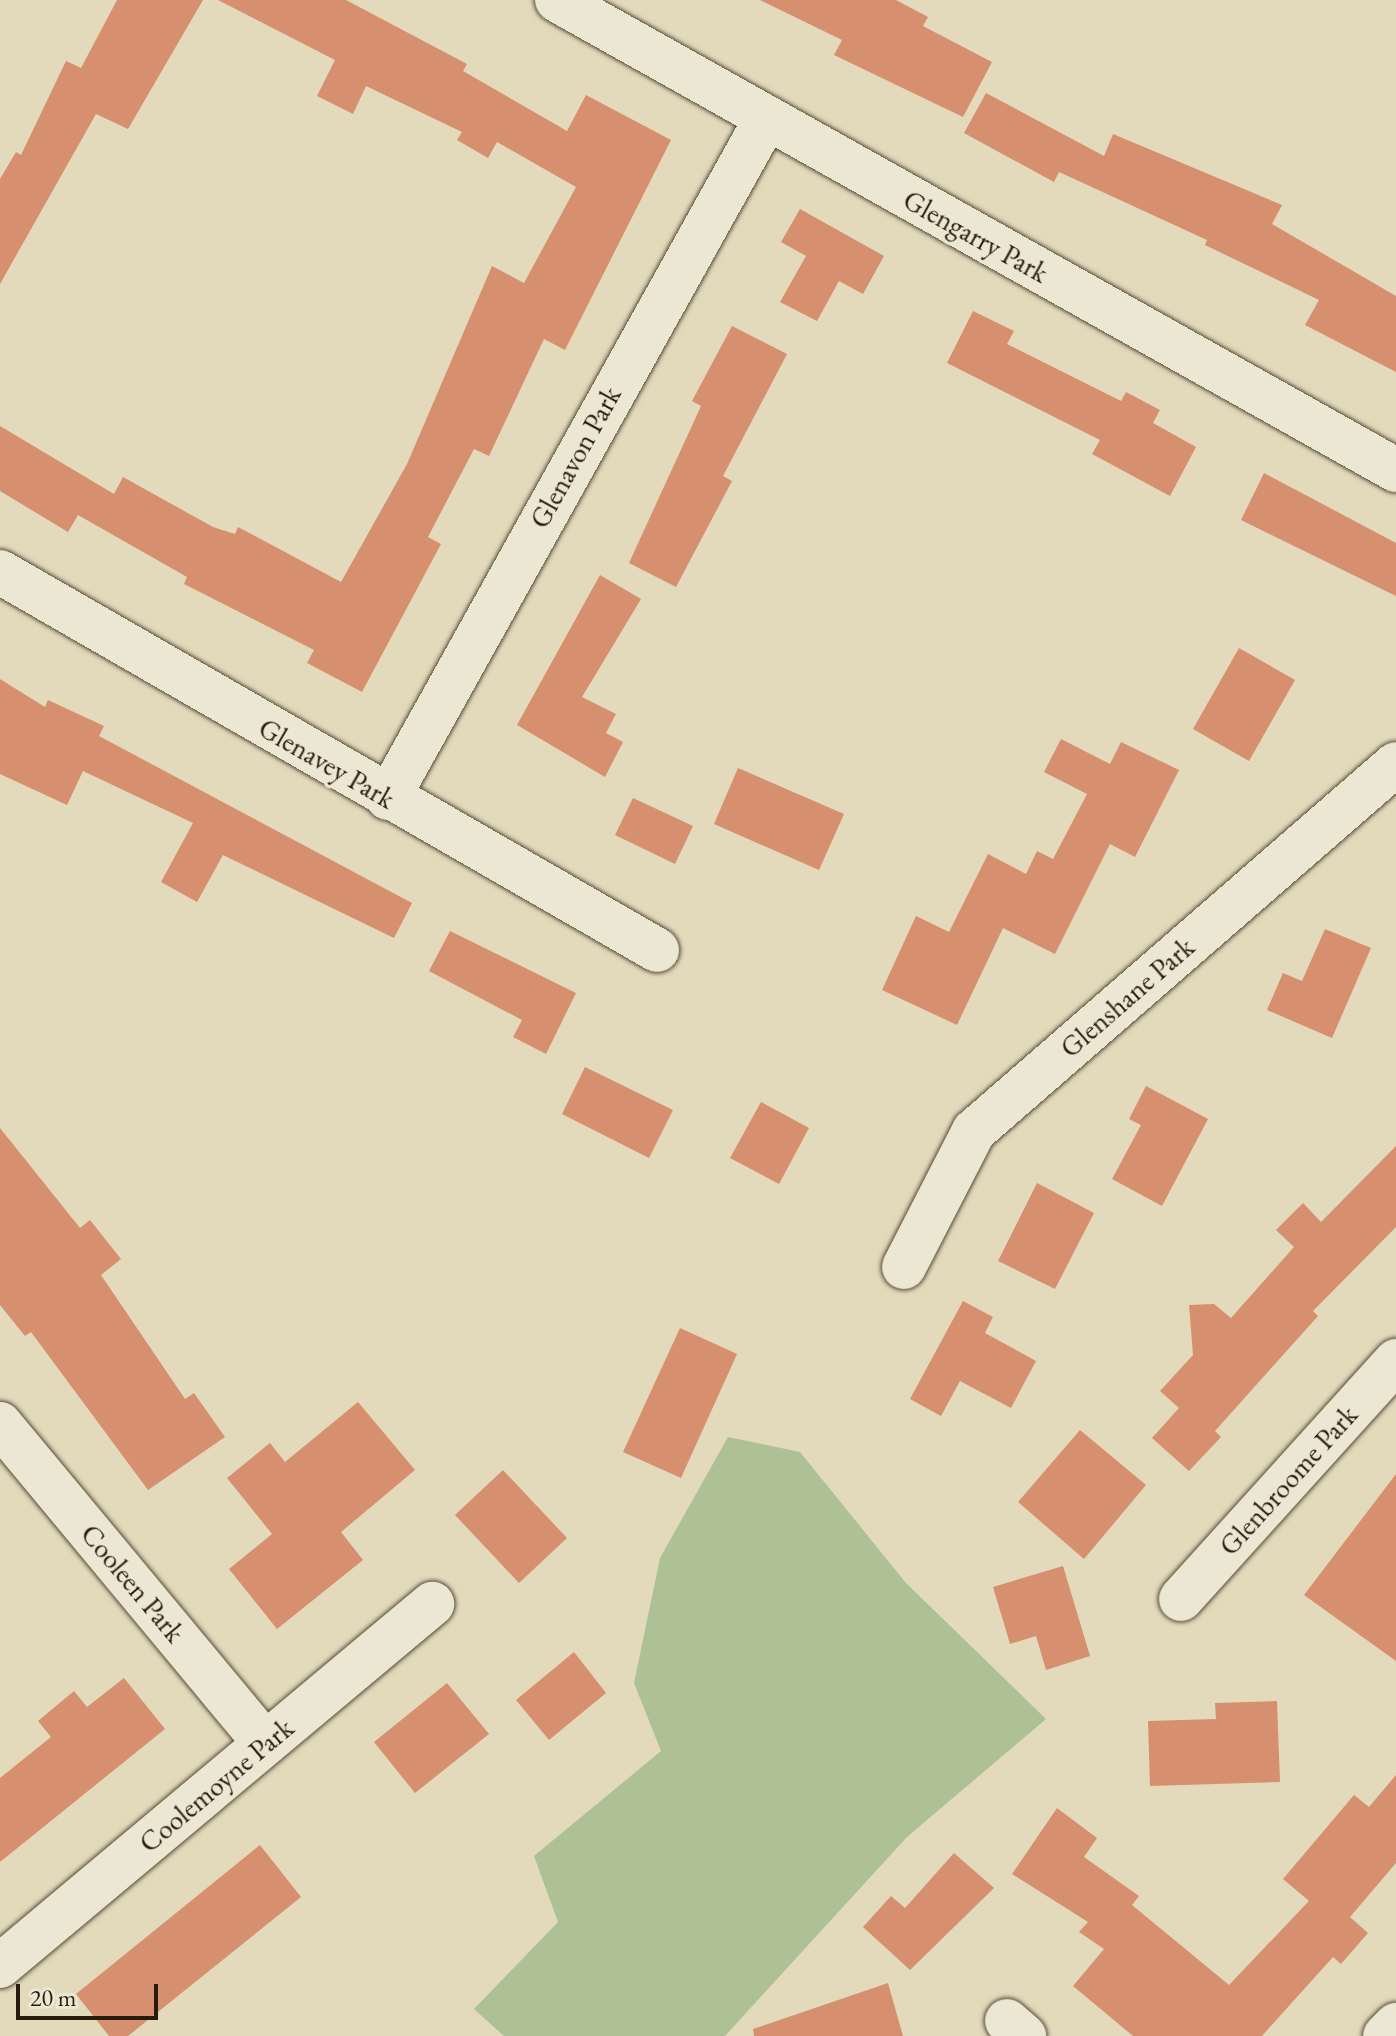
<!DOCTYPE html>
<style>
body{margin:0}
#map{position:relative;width:1396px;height:2036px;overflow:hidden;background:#e2dabb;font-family:"EB Garamond",serif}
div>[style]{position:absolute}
.green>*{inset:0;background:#aec194}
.building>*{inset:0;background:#d68f6f}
.roads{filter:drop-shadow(0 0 2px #574b38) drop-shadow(0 0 2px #574b38)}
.street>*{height:44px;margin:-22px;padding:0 22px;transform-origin:22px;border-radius:22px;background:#ece7d3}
span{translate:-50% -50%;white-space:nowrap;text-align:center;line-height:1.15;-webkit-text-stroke:7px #ece7d3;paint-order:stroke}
.street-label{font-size:28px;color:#291b0c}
.scale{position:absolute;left:16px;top:1984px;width:142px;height:36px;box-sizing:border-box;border:4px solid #291b0c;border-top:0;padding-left:10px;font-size:24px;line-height:28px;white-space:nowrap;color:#291b0c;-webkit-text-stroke:6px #ece7d3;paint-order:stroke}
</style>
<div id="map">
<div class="green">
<div style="clip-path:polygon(728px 1437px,800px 1452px,906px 1583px,1046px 1719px,907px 1837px,725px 2036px,504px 2036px,474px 2009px,558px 1922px,534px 1856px,661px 1751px,634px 1683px,660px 1558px)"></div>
</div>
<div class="building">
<div style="clip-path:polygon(117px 0,203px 0,128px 129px,96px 114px,0 284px,0 179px,16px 152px,21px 155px,66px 61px,81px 68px)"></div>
<div style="clip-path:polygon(218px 0,346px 0,467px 64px,463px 71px,567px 131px,586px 95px,671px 140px,565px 350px,544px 339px,489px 456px,474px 449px,428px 537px,441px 544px,362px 692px,307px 663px,314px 650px,184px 584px,187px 577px,78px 515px,68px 532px,0 491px,0 426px,114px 494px,123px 477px,213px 527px,235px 534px,238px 527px,341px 582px,407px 464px,492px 266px,524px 283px,576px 187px,497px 142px,488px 158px,457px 140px,462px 132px,366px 86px,353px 114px,317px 96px,335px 60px)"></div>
<div style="clip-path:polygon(760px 0,896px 0,928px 17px,923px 26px,992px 62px,963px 117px,834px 55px,842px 40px)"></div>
<div style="clip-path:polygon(986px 93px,1104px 156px,1113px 134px,1282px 205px,1272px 224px,1396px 296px,1396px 372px,1305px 325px,1319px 300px,1205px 245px,1207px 240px,1059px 172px,1054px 182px,964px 133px)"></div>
<div style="clip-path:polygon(800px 209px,884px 256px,863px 294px,839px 281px,817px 321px,780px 302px,806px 256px,781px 242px)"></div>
<div style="clip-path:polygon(973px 311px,1014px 331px,1007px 344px,1121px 401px,1126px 392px,1160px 410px,1153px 423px,1196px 447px,1170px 496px,1092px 454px,1100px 440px,947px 363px)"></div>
<div style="clip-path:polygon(732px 326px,787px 354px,723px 476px,732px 481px,676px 587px,629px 563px,701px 406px,692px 401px)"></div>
<div style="clip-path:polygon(1264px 473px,1396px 543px,1396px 596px,1241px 520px)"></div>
<div style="clip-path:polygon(600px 575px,641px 599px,582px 697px,616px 714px,606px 733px,623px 742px,605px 777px,517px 725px)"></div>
<div style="clip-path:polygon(1239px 648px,1295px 680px,1249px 761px,1193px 729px)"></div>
<div style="clip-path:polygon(0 679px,45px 707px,48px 700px,104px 726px,99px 736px,412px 903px,394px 938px,223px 855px,197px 902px,161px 882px,193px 823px,83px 771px,67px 805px,0 774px)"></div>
<div style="clip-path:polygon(1061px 739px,1110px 764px,1121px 742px,1179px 770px,1135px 857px,1110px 844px,1055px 954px,1003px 928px,957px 1025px,882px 990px,916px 916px,949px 932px,988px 854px,1026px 874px,1037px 851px,1053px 859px,1087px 794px,1044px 772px)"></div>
<div style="clip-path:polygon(738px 768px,844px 814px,819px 870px,714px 824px)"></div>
<div style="clip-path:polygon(633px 798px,693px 826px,675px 864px,615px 835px)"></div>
<div style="clip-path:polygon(1325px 929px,1371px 948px,1332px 1038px,1267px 1010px,1283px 973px,1302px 981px)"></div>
<div style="clip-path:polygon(450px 931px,576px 993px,546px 1054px,513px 1037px,522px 1020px,429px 971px)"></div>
<div style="clip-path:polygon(585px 1067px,673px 1110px,649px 1158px,562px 1114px)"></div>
<div style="clip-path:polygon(1146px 1086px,1208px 1119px,1162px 1206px,1112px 1179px,1141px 1125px,1129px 1119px)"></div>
<div style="clip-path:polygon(761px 1102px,809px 1128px,779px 1184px,730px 1158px)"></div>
<div style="clip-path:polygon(0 1128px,80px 1228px,90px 1220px,121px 1259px,101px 1275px,185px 1399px,194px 1393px,225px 1437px,148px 1490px,31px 1332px,25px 1336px,0 1305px)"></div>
<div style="clip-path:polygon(1396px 1146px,1396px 1227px,1313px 1311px,1318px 1316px,1215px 1431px,1221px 1437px,1189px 1471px,1152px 1438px,1179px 1408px,1160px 1391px,1193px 1355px,1189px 1305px,1214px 1304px,1231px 1318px,1294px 1247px,1276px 1230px,1303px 1203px,1321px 1222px)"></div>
<div style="clip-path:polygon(1037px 1183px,1094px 1213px,1055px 1289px,998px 1261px)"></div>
<div style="clip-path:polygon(963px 1301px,993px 1317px,985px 1333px,1036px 1361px,1011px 1408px,960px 1381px,941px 1416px,910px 1399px)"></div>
<div style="clip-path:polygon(680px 1328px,737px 1354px,681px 1478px,623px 1452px)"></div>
<div style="clip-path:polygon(358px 1402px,415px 1470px,341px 1532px,363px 1560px,277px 1629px,229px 1569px,272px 1534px,227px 1478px,270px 1443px,285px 1462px)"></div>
<div style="clip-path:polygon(1080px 1430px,1146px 1485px,1084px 1559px,1018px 1502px)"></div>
<div style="clip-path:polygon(503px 1470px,567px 1538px,519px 1583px,455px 1515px)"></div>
<div style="clip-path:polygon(1396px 1474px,1396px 1661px,1304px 1595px)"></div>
<div style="clip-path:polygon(1063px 1566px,1090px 1656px,1046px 1670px,1036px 1636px,1010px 1644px,993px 1587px)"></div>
<div style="clip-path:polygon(574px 1652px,606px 1693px,549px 1740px,516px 1700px)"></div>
<div style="clip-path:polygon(124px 1678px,165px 1729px,0 1862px,0 1778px,51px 1737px,38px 1721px,74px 1691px,87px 1707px)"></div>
<div style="clip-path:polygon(447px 1683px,489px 1734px,415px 1793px,374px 1742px)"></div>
<div style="clip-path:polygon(1277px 1701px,1280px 1782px,1150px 1786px,1148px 1721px,1216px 1719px,1215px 1703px)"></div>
<div style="clip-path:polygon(1396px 1775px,1396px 1863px,1350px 1917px,1368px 1933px,1341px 1964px,1333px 1957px,1262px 2036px,1133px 2036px,1073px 1986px,1104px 1949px,1079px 1932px,1088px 1922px,1012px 1874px,1057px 1808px,1097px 1838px,1084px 1857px,1139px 1896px,1132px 1905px,1229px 1985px,1309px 1901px,1283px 1879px,1354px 1795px,1369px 1807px)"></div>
<div style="clip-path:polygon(260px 1845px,301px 1897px,128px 2036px,109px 2036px,76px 1994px)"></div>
<div style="clip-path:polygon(954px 1853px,994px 1888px,910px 1970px,863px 1927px,891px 1896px,905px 1908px)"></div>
<div style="clip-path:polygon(888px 1983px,903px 2036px,754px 2036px,753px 2029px)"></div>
</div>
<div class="roads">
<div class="street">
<div style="left:557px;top:0;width:962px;rotate:29.26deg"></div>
<div style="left:0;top:572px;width:758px;rotate:29.91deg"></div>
<div style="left:388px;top:798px;width:777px;rotate:-60.9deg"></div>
<div style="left:904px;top:1267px;width:153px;rotate:-62.8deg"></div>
<div style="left:974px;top:1131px;width:559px;rotate:-41.01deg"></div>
<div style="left:0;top:1424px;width:415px;rotate:50.3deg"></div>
<div style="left:1181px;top:1599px;width:321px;rotate:-47.9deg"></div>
<div style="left:0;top:1966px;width:564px;rotate:-39.96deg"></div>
<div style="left:1007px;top:2021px;width:23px;rotate:41deg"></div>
<div style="left:1385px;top:2036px;width:16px;rotate:-45deg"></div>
</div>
</div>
<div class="street-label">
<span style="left:976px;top:236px;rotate:29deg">Glengarry Park</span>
<span style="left:575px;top:457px;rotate:-61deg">Glenavon Park</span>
<span style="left:327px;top:763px;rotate:30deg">Glenavey Park</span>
<span style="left:1127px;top:997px;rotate:-41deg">Glenshane Park</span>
<span style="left:1288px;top:1480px;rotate:-48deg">Glenbroome Park</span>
<span style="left:133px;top:1583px;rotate:50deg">Cooleen Park</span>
<span style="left:216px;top:1785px;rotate:-40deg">Coolemoyne Park</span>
</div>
<div class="scale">20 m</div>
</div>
